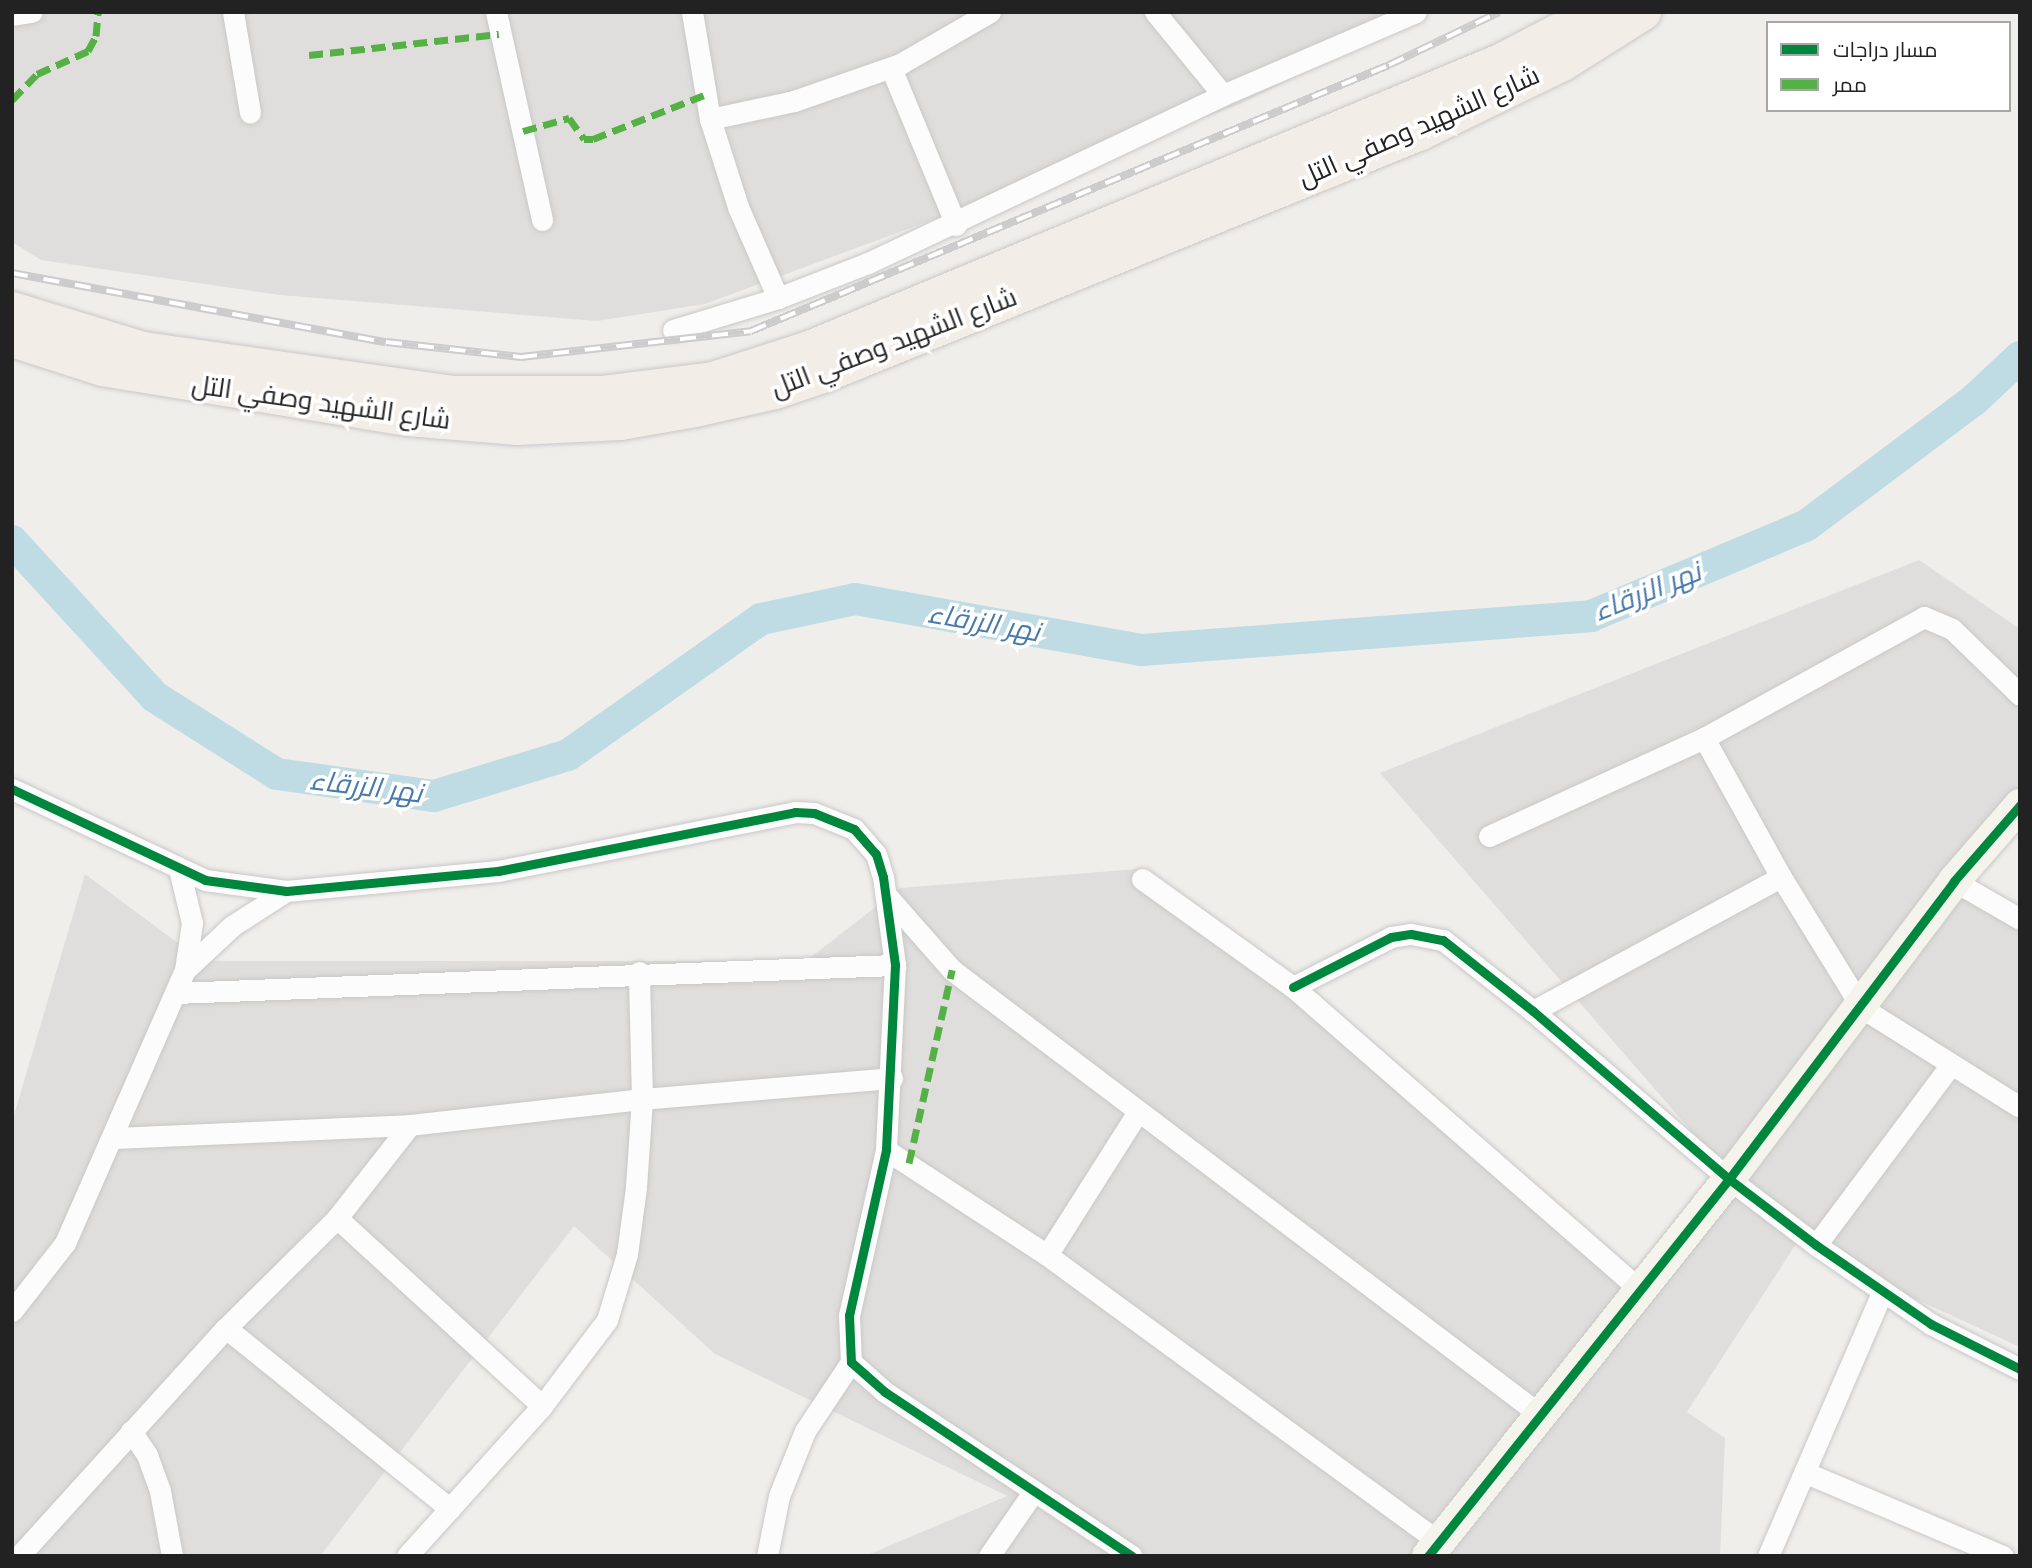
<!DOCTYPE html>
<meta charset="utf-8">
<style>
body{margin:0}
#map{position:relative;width:2032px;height:1568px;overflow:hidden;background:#f0eeeb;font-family:"Space Grotesk",Cairo,sans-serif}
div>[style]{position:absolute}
.residential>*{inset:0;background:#dfdedc}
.river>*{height:32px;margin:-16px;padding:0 16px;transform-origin:16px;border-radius:16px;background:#bfdbe3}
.roads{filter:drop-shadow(0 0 2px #c9c8c7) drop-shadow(0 0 2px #c9c8c7)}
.street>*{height:21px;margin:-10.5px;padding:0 10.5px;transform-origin:10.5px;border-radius:10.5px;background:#fdfcfc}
.secondary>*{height:32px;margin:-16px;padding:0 16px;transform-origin:16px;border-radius:16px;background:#f4f4ed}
.primary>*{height:35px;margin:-17.5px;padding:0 17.5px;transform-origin:17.5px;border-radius:17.5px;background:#f3ede7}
.rail>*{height:8px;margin-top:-4px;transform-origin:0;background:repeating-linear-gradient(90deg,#fff 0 16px,#ccc 0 32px);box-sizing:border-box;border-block:2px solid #ccc}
.quiet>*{height:7px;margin-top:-3.5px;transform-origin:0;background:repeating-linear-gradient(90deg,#55b145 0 14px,transparent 0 21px)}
.cycleway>*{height:9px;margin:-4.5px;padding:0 4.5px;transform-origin:4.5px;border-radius:4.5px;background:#00873e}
span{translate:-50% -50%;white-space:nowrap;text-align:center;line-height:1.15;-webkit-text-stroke:7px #fff;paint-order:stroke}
.street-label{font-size:26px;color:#222}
.water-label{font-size:28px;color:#4a7aab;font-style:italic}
.frame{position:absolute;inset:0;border:14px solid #222;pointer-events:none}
.legend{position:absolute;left:1766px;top:21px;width:245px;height:91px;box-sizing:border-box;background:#fff;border:2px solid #a7a7a7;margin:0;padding:9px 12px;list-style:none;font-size:21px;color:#222}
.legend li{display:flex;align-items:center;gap:14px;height:35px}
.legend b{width:35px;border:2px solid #a7a7a7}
</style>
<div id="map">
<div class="residential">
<div style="clip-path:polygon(12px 12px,1426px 12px,1240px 104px,951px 213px,705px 304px,597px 321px,280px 295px,41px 260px,12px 242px)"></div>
<div style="clip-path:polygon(1919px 560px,2020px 629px,2020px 796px,1950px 870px,2020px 911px,2020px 1347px,1796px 1244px,1687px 1412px,1725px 1438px,1720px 1556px,865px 1556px,1007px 1496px,715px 1354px,574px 1226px,320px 1556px,12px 1556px,12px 1122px,85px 874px,202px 961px,806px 961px,900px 888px,1137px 869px,1637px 1286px,1733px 1179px,1380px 773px)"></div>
</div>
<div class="river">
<div style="left:12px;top:541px;width:212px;rotate:47.5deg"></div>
<div style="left:155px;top:697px;width:144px;rotate:32.3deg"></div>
<div style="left:277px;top:774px;width:159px;rotate:8deg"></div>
<div style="left:434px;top:796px;width:140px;rotate:-17deg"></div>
<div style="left:568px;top:755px;width:236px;rotate:-35.2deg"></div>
<div style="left:761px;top:619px;width:96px;rotate:-12deg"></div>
<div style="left:855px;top:599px;width:291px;rotate:10.1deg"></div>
<div style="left:1142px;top:650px;width:450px;rotate:-4.3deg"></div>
<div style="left:1591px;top:616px;width:234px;rotate:-22.8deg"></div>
<div style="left:1807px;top:525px;width:207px;rotate:-36.8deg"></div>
<div style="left:1973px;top:401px;width:64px;rotate:-43.1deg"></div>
</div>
<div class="roads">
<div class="street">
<div style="left:233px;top:12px;width:102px;rotate:80.4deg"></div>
<div style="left:496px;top:12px;width:213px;rotate:77.5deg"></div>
<div style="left:692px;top:12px;width:109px;rotate:80.5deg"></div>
<div style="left:710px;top:119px;width:92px;rotate:72.3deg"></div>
<div style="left:738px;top:207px;width:99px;rotate:66.3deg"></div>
<div style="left:1155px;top:12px;width:107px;rotate:50.7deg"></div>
<div style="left:12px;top:15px;width:20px;rotate:-9deg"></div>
<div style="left:891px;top:68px;width:170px;rotate:67.5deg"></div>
<div style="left:710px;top:119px;width:86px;rotate:-12.1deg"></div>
<div style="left:794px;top:101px;width:112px;rotate:-19.2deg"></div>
<div style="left:900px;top:64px;width:104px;rotate:-30deg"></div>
<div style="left:673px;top:330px;width:110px;rotate:-16.9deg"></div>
<div style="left:778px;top:298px;width:97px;rotate:-21.3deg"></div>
<div style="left:868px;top:263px;width:393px;rotate:-25.3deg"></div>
<div style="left:1223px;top:95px;width:210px;rotate:-23.3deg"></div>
<div style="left:1704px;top:738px;width:159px;rotate:61deg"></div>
<div style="left:1781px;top:877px;width:154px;rotate:58.3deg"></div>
<div style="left:1862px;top:1008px;width:186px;rotate:32.1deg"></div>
<div style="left:12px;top:789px;width:213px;rotate:25.2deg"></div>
<div style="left:205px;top:880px;width:82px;rotate:7.7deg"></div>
<div style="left:286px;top:891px;width:213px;rotate:-5.4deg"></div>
<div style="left:498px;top:871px;width:303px;rotate:-11.2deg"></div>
<div style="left:795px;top:812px;width:19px;rotate:3deg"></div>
<div style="left:814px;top:813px;width:43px;rotate:21.8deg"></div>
<div style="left:854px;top:829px;width:33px;rotate:49deg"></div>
<div style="left:876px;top:854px;width:24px;rotate:73deg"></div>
<div style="left:883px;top:877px;width:89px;rotate:82.2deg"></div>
<div style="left:895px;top:965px;width:185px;rotate:92.8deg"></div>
<div style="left:886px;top:1150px;width:169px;rotate:102.6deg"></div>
<div style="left:849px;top:1315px;width:47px;rotate:87.6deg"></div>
<div style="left:851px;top:1362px;width:45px;rotate:41.4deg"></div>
<div style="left:885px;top:1392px;width:296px;rotate:33.6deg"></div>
<div style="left:1489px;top:836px;width:236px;rotate:-24.5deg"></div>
<div style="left:1704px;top:738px;width:251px;rotate:-28.8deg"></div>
<div style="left:1924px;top:617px;width:30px;rotate:23deg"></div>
<div style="left:1952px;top:629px;width:95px;rotate:44.1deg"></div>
<div style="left:1142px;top:879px;width:186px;rotate:35.6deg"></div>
<div style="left:1293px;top:987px;width:458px;rotate:41.1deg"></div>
<div style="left:1954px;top:881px;width:76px;rotate:29.9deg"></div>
<div style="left:887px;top:896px;width:98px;rotate:48.7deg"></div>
<div style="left:952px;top:970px;width:740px;rotate:37.09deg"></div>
<div style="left:185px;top:970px;width:64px;rotate:-43.1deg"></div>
<div style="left:232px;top:926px;width:64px;rotate:-32.9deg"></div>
<div style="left:1293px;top:987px;width:110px;rotate:-27deg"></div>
<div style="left:1391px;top:937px;width:20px;rotate:-9deg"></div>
<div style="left:1411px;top:934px;width:33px;rotate:11deg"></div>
<div style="left:1443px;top:940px;width:115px;rotate:38.3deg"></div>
<div style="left:1533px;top:1011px;width:258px;rotate:40.6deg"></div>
<div style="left:1729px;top:1179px;width:109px;rotate:37.2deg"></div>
<div style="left:1816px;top:1245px;width:140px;rotate:34.5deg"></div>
<div style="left:1931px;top:1324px;width:100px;rotate:26.8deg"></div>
<div style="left:175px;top:993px;width:721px;rotate:-2.23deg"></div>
<div style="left:1533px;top:1011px;width:282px;rotate:-28.4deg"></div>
<div style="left:114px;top:1138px;width:296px;rotate:-2.5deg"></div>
<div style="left:410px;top:1125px;width:233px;rotate:-6.4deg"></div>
<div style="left:642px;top:1099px;width:251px;rotate:-4.8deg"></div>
<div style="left:886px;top:1150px;width:192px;rotate:33.1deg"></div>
<div style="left:1047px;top:1255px;width:487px;rotate:36.2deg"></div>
<div style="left:337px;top:1218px;width:278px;rotate:42.5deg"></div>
<div style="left:1816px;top:1245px;width:222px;rotate:-53.2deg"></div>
<div style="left:1047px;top:1255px;width:168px;rotate:-57.6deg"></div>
<div style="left:12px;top:1311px;width:86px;rotate:-52.1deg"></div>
<div style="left:65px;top:1243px;width:298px;rotate:-66.3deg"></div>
<div style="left:185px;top:970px;width:48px;rotate:-81.5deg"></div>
<div style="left:192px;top:923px;width:56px;rotate:-103.5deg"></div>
<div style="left:226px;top:1328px;width:288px;rotate:38.9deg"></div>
<div style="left:131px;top:1431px;width:29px;rotate:56deg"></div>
<div style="left:147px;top:1455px;width:38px;rotate:70deg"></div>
<div style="left:160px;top:1491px;width:66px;rotate:79.5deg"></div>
<div style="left:1804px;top:1472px;width:216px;rotate:22.9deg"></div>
<div style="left:19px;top:1556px;width:308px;rotate:-47.8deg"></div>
<div style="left:226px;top:1328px;width:156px;rotate:-44.7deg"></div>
<div style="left:337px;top:1218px;width:118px;rotate:-51.9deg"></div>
<div style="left:407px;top:1556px;width:202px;rotate:-48deg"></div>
<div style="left:542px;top:1406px;width:108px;rotate:-52.9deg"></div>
<div style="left:607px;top:1320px;width:69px;rotate:-73.1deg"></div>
<div style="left:627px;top:1254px;width:68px;rotate:-82.3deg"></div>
<div style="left:636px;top:1187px;width:88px;rotate:-86.1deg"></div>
<div style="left:642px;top:1099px;width:127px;rotate:-91.4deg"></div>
<div style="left:767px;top:1556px;width:61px;rotate:-78.7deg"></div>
<div style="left:779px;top:1496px;width:70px;rotate:-68.2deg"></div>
<div style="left:805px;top:1431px;width:83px;rotate:-56.3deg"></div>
<div style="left:989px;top:1556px;width:79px;rotate:-55.3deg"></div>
<div style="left:1768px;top:1556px;width:287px;rotate:-66.6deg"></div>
</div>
<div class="secondary">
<div style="left:1428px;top:1556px;width:482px;rotate:-51.4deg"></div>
<div style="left:1729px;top:1179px;width:373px;rotate:-52.9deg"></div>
<div style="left:1954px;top:881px;width:101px;rotate:-49deg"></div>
</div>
<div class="primary">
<div style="left:12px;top:309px;width:137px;rotate:17deg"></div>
<div style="left:143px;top:349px;width:311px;rotate:8.1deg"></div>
<div style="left:451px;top:393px;width:150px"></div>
<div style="left:601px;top:393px;width:113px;rotate:-7.1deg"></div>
<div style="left:713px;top:379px;width:101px;rotate:-17.9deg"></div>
<div style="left:809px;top:348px;width:748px;rotate:-22.56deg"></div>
<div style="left:1500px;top:61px;width:106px;rotate:-27.5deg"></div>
<div style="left:12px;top:339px;width:95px;rotate:17.9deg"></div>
<div style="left:102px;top:368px;width:309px;rotate:9.3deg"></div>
<div style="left:407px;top:418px;width:110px;rotate:4.7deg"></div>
<div style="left:517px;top:427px;width:103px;rotate:-2.8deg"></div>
<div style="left:620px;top:422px;width:76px;rotate:-9.8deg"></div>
<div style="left:695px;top:409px;width:82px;rotate:-12.7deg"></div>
<div style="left:775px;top:391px;width:53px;rotate:-18.8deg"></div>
<div style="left:825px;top:374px;width:642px;rotate:-22.13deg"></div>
<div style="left:1420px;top:132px;width:158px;rotate:-25.9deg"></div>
<div style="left:1562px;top:63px;width:96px;rotate:-32.2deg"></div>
</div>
</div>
<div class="rail">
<div style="left:12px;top:273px;width:380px;rotate:10.5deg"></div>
<div style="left:386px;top:342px;width:136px;rotate:6.3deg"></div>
<div style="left:521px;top:357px;width:231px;rotate:-6.4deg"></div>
<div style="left:751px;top:331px;width:691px;rotate:-22.63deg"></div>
<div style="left:1389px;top:65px;width:122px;rotate:-25.7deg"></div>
</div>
<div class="quiet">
<div style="left:309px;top:55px;width:191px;rotate:-6.3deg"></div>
<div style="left:12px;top:100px;width:36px;rotate:-46deg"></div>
<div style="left:37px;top:74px;width:56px;rotate:-24.3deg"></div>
<div style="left:88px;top:51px;width:17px;rotate:-62deg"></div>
<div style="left:96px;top:36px;width:24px;rotate:-85deg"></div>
<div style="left:523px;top:131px;width:48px;rotate:-15.8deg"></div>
<div style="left:569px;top:118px;width:26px;rotate:54deg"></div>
<div style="left:584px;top:139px;width:9px"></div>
<div style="left:593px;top:139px;width:119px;rotate:-21.6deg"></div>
<div style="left:909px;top:1163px;width:198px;rotate:-77.4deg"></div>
</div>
<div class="cycleway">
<div style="left:12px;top:789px;width:213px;rotate:25.2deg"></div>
<div style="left:205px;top:880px;width:82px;rotate:7.7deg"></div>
<div style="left:286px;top:891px;width:213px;rotate:-5.4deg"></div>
<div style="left:498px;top:871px;width:303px;rotate:-11.2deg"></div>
<div style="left:795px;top:812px;width:19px;rotate:3deg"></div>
<div style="left:814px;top:813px;width:43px;rotate:21.8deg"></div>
<div style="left:854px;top:829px;width:33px;rotate:49deg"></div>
<div style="left:876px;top:854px;width:24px;rotate:73deg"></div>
<div style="left:883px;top:877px;width:89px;rotate:82.2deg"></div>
<div style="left:895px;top:965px;width:185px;rotate:92.8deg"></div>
<div style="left:886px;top:1150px;width:169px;rotate:102.6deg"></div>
<div style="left:849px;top:1315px;width:47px;rotate:87.6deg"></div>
<div style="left:851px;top:1362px;width:45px;rotate:41.4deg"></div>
<div style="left:885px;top:1392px;width:296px;rotate:33.6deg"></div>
<div style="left:1293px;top:987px;width:110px;rotate:-27deg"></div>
<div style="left:1391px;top:937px;width:20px;rotate:-9deg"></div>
<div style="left:1411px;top:934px;width:33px;rotate:11deg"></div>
<div style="left:1443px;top:940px;width:115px;rotate:38.3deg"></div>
<div style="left:1533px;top:1011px;width:258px;rotate:40.6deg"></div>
<div style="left:1729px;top:1179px;width:109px;rotate:37.2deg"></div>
<div style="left:1816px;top:1245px;width:140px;rotate:34.5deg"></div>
<div style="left:1931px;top:1324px;width:100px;rotate:26.8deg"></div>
<div style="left:1428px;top:1556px;width:482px;rotate:-51.4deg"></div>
<div style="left:1729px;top:1179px;width:373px;rotate:-52.9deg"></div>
<div style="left:1954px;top:881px;width:101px;rotate:-49deg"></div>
</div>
<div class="street-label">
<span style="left:1419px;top:127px;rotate:-24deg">شارع الشهيد وصفي التل</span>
<span style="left:894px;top:343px;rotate:-21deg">شارع الشهيد وصفي التل</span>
<span style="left:321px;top:403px;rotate:8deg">شارع الشهيد وصفي التل</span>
</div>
<div class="water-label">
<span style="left:1647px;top:591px;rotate:-22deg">نهر الزرقاء</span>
<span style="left:984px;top:622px;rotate:10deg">نهر الزرقاء</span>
<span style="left:366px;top:786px;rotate:7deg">نهر الزرقاء</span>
</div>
<div class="frame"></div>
<ul class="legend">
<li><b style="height:9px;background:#00873e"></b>مسار دراجات</li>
<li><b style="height:9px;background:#55b145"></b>ممر</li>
</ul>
</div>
